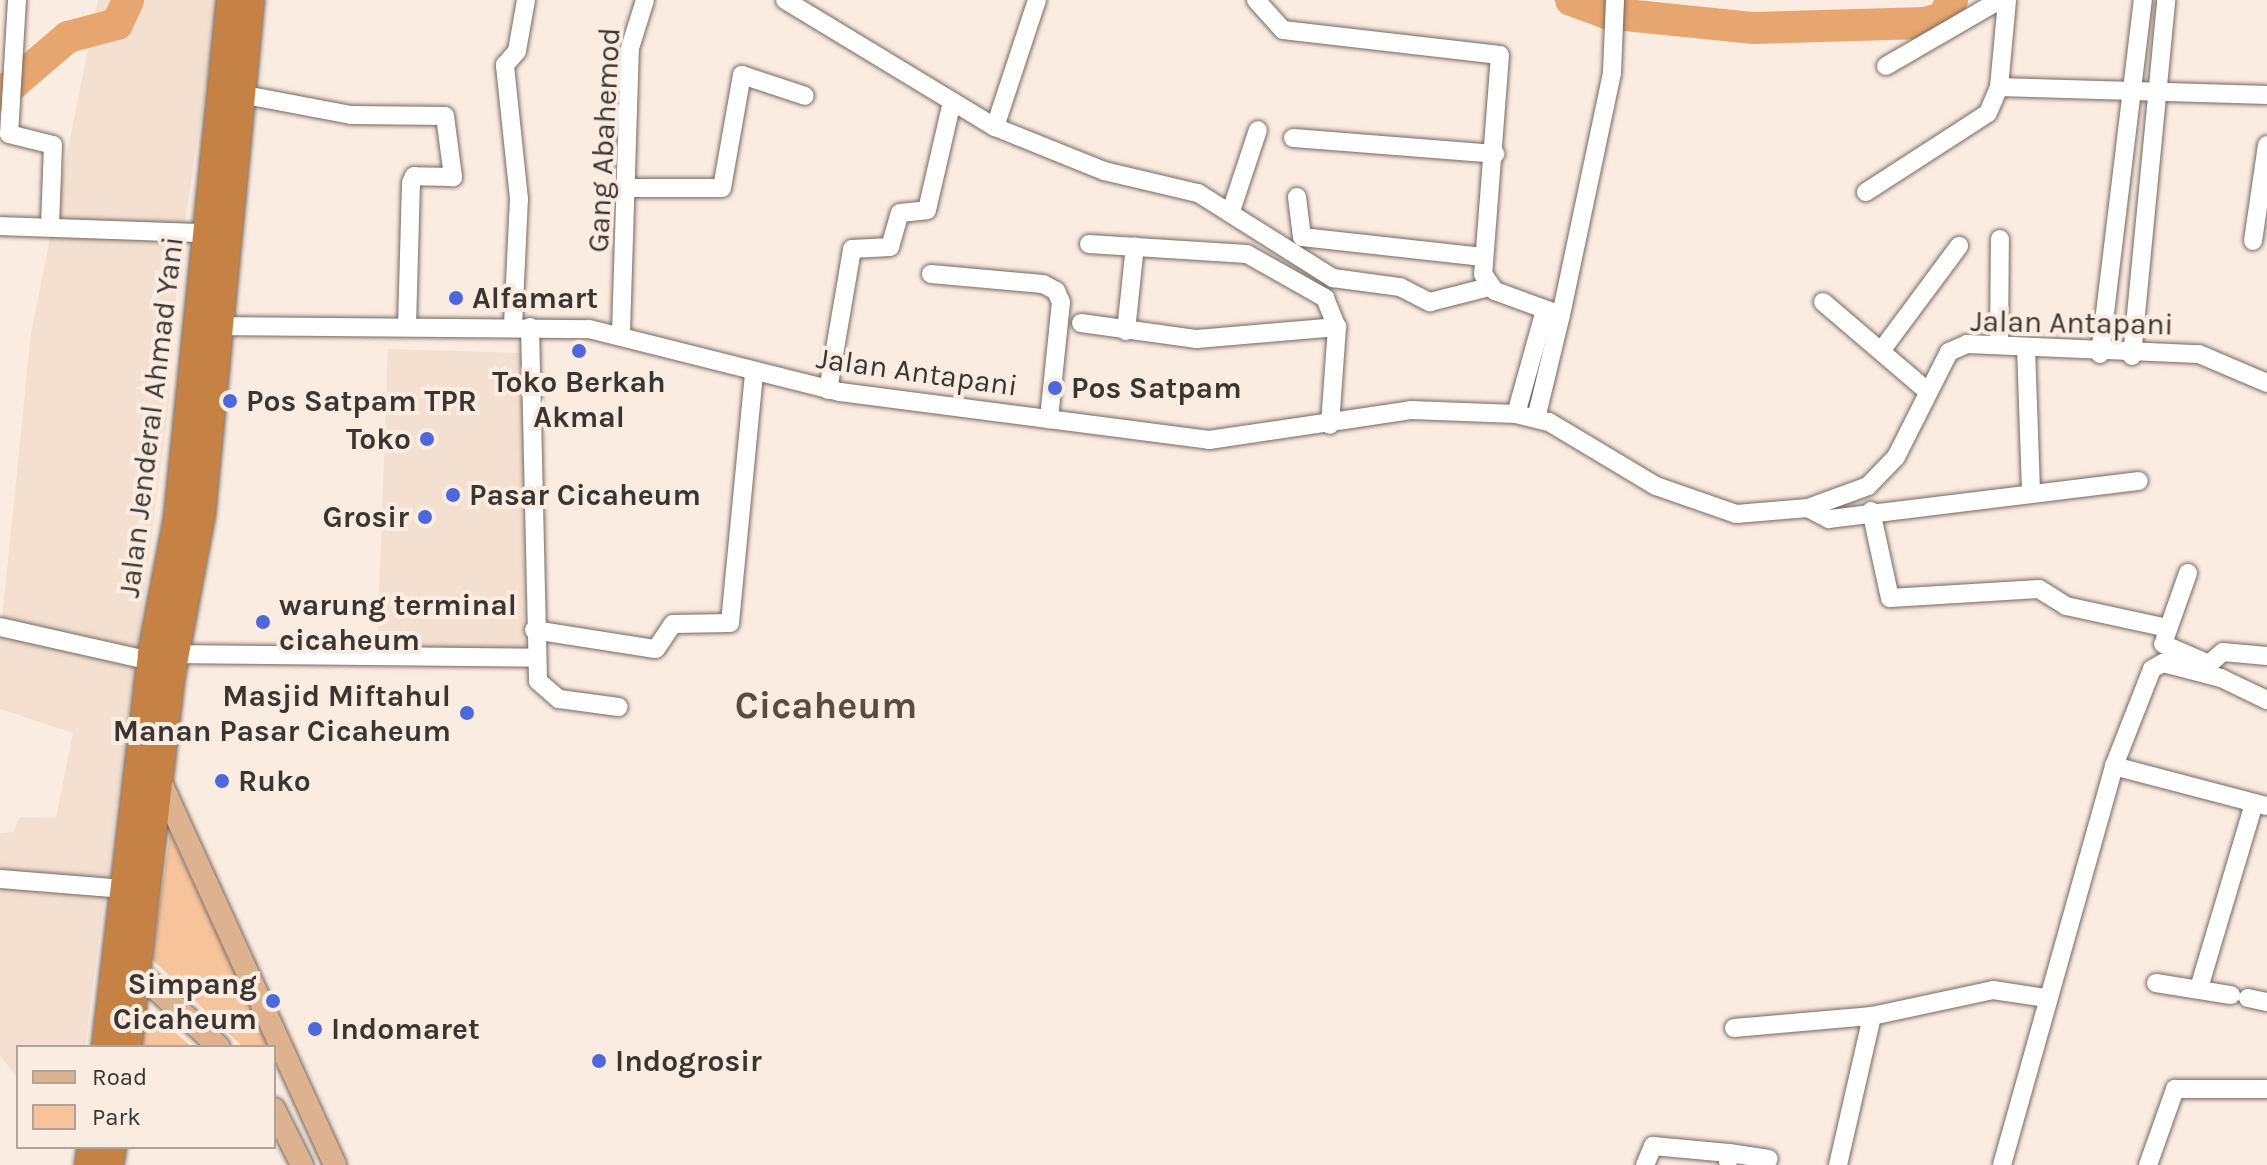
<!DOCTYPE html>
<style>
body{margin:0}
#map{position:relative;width:2267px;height:1165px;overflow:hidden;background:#fbece1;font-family:Karla,sans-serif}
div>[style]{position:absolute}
.built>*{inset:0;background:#f4e0d0}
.green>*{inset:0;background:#f6c39a}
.river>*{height:32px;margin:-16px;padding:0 16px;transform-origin:16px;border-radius:16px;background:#e7a66f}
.roads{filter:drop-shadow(0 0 2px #75685f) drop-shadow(0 0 2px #75685f)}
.minor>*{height:18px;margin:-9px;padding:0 9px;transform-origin:9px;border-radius:9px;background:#fff}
.major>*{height:22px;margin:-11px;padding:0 11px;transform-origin:11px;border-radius:11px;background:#ddb38f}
.highway>*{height:26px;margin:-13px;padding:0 13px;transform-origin:13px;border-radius:13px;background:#c68144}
.dots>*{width:22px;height:22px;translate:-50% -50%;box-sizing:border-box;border:4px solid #fbece1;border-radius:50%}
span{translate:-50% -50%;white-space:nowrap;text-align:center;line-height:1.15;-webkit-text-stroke:8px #fbece1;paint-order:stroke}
.street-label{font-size:30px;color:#3a3530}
.poi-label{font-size:30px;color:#3a3530;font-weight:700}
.left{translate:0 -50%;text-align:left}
.right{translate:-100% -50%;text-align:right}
.district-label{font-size:38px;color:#574b42;font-weight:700}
.legend{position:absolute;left:16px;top:1045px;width:260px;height:104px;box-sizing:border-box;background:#fbece1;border:2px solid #aea39a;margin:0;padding:10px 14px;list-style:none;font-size:24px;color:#3a3530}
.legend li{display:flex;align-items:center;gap:16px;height:40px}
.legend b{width:40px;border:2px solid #aea39a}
</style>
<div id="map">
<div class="built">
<div style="clip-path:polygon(98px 0,219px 0,178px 267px,168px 411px,85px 1047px,18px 1047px,18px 1078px,0 1056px,0 833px,13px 832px,20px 817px,56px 818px,73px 733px,0 709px,0 639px,31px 333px)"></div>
<div style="clip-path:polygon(388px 349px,523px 353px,525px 651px,377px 649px)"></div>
</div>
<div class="green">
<div style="clip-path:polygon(170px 833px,269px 1047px,243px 1047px,152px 959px)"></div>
<div style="clip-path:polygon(145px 1006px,192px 1047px,138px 1047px)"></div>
</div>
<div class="river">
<div style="left:1571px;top:0;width:37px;rotate:20deg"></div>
<div style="left:1606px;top:13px;width:149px;rotate:5.8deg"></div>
<div style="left:1754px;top:28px;width:171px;rotate:-1.7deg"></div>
<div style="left:1925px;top:23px;width:19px;rotate:-16deg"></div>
<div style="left:1943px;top:18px;width:20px;rotate:-63deg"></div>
<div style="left:0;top:95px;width:89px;rotate:-40.5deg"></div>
<div style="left:68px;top:37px;width:51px;rotate:-14.9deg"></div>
<div style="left:117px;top:24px;width:26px;rotate:-65deg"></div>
</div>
<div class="roads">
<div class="minor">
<div style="left:17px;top:0;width:134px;rotate:93.4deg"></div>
<div style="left:9px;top:134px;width:45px;rotate:14deg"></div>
<div style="left:53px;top:145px;width:80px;rotate:92.1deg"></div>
<div style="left:785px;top:0;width:245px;rotate:31.2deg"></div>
<div style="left:995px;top:127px;width:118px;rotate:22deg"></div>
<div style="left:1104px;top:171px;width:97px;rotate:13.2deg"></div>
<div style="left:1198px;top:193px;width:160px;rotate:32.2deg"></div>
<div style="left:1333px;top:278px;width:68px;rotate:7.7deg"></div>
<div style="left:1400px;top:287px;width:34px;rotate:27deg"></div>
<div style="left:1430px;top:302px;width:61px;rotate:-14.3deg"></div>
<div style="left:1256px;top:0;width:40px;rotate:48deg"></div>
<div style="left:1283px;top:30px;width:218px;rotate:6.6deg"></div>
<div style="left:1500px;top:55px;width:220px;rotate:94.4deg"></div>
<div style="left:1483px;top:274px;width:21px;rotate:55deg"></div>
<div style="left:1495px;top:291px;width:70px;rotate:20deg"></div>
<div style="left:1561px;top:315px;width:106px;rotate:103.6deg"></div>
<div style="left:1886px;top:66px;width:132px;rotate:-30.1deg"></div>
<div style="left:1999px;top:87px;width:268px;rotate:1.7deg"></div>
<div style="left:240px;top:94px;width:113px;rotate:10.7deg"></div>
<div style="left:351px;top:115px;width:94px;rotate:0.6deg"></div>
<div style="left:445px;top:116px;width:62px;rotate:82.5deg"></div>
<div style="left:453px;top:177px;width:39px;rotate:-179deg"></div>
<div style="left:414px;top:176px;width:8px;rotate:113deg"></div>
<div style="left:411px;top:183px;width:139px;rotate:91.6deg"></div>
<div style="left:995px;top:127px;width:134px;rotate:-71.7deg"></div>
<div style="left:1293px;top:138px;width:203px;rotate:4.5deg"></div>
<div style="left:629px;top:188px;width:93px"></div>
<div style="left:722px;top:188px;width:115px;rotate:-80deg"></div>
<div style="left:742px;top:75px;width:66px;rotate:18.4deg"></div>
<div style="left:1866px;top:192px;width:145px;rotate:-32.9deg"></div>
<div style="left:1988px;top:113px;width:28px;rotate:-67deg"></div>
<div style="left:1999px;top:87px;width:87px;rotate:-84.7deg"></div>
<div style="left:1297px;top:197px;width:40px;rotate:82.9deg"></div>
<div style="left:1302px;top:237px;width:182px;rotate:6.3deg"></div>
<div style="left:1232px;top:208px;width:82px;rotate:-71.6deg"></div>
<div style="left:0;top:226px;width:204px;rotate:2deg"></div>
<div style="left:2253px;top:241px;width:97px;rotate:-81.7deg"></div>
<div style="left:1089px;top:244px;width:158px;rotate:3.6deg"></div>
<div style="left:1247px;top:254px;width:90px;rotate:29.4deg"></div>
<div style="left:1325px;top:298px;width:31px;rotate:68deg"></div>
<div style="left:1337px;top:327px;width:98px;rotate:94.1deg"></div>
<div style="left:931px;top:274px;width:112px;rotate:5.1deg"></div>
<div style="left:1043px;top:284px;width:15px;rotate:28deg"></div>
<div style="left:1056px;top:291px;width:12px;rotate:66deg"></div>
<div style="left:1061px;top:302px;width:118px;rotate:95.9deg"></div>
<div style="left:1823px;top:302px;width:134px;rotate:40.5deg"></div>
<div style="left:1561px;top:315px;width:248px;rotate:-78.1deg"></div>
<div style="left:1612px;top:72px;width:72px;rotate:-87.6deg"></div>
<div style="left:1081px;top:323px;width:117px;rotate:7.9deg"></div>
<div style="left:1197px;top:339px;width:141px;rotate:-4.9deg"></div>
<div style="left:513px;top:325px;width:126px;rotate:-87.3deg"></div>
<div style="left:519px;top:199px;width:135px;rotate:-96deg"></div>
<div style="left:505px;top:65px;width:18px;rotate:-49deg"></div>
<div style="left:517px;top:51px;width:52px;rotate:-80deg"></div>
<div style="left:216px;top:326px;width:373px;rotate:0.5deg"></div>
<div style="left:589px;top:329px;width:259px;rotate:14.1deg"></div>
<div style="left:840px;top:392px;width:372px;rotate:7.4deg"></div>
<div style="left:1209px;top:440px;width:204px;rotate:-8.4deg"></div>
<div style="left:1411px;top:410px;width:105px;rotate:2.2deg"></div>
<div style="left:1516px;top:414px;width:34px;rotate:14deg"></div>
<div style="left:1549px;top:422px;width:125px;rotate:30.9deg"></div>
<div style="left:1656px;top:486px;width:85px;rotate:19.3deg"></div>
<div style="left:1736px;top:514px;width:72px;rotate:-4.8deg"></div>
<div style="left:1808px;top:508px;width:64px;rotate:-20.1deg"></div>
<div style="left:1868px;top:486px;width:40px;rotate:-46deg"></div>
<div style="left:1896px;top:457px;width:118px;rotate:-63.2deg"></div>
<div style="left:1949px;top:352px;width:20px;rotate:-24deg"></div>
<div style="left:1967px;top:344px;width:232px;rotate:2.5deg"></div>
<div style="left:2199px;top:354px;width:74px;rotate:23.1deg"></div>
<div style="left:530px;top:327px;width:354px;rotate:88.7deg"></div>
<div style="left:538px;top:681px;width:28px;rotate:41deg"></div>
<div style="left:559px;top:699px;width:60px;rotate:7.7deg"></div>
<div style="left:1126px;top:331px;width:85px;rotate:-84deg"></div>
<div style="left:621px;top:332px;width:284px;rotate:-88.2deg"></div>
<div style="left:630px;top:48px;width:50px;rotate:-72.6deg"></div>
<div style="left:1999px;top:344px;width:105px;rotate:-89.5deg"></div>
<div style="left:1884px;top:347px;width:126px;rotate:-53.4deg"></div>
<div style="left:2026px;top:347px;width:143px;rotate:88deg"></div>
<div style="left:2100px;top:354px;width:357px;rotate:-83.1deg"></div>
<div style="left:2132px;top:356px;width:358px;rotate:-84.5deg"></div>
<div style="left:828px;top:390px;width:143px;rotate:-80.3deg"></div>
<div style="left:852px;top:249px;width:38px;rotate:-3deg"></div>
<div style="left:890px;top:247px;width:35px;rotate:-74deg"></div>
<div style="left:900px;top:213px;width:27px;rotate:-6deg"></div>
<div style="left:927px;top:210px;width:111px;rotate:-77deg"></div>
<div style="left:1516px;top:414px;width:108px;rotate:-74.4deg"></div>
<div style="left:1808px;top:508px;width:24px;rotate:28deg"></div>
<div style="left:1829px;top:519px;width:312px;rotate:-7deg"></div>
<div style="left:1871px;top:511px;width:89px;rotate:77.7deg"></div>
<div style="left:1890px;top:598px;width:149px;rotate:-3.5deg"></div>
<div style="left:2039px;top:589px;width:32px;rotate:32deg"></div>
<div style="left:2066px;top:606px;width:104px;rotate:12.2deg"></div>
<div style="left:0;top:627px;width:155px;rotate:12.7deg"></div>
<div style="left:534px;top:630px;width:123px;rotate:8.9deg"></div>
<div style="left:656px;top:649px;width:30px;rotate:-56deg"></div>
<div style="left:673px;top:624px;width:57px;rotate:-1deg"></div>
<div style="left:730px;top:623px;width:249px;rotate:-84.5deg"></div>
<div style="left:2165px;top:638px;width:69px;rotate:-70.5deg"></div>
<div style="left:2163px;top:644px;width:50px;rotate:23.5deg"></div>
<div style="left:2209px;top:664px;width:18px;rotate:-41deg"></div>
<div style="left:2223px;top:652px;width:44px;rotate:5.2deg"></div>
<div style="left:175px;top:654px;width:359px;rotate:0.6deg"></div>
<div style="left:2114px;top:766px;width:158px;rotate:14.7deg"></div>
<div style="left:0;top:879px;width:125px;rotate:4.6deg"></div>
<div style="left:2156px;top:983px;width:76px;rotate:9.1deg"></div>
<div style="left:2199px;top:988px;width:193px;rotate:-73.4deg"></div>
<div style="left:2248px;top:998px;width:19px;rotate:12deg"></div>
<div style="left:1734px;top:1028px;width:139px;rotate:-5deg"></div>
<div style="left:1872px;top:1016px;width:124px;rotate:-12.1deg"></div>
<div style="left:1993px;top:990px;width:54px;rotate:8.6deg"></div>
<div style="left:1728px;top:1162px;width:9px;rotate:-84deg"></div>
<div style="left:1729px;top:1153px;width:40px;rotate:8.5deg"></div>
<div style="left:1645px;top:1165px;width:21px;rotate:-67deg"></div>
<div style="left:1653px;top:1146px;width:76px;rotate:5.3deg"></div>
<div style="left:1838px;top:1165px;width:153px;rotate:-77.1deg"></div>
<div style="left:2002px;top:1165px;width:414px;rotate:-74.3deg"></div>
<div style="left:2114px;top:766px;width:104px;rotate:-68.6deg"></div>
<div style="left:2152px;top:669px;width:13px;rotate:-29deg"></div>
<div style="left:2163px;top:663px;width:60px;rotate:14.5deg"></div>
<div style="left:2221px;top:678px;width:51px;rotate:25.6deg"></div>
<div style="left:2148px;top:1165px;width:81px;rotate:-70.4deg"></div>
<div style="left:2175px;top:1089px;width:92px"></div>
</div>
<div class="major">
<div style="left:161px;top:783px;width:420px;rotate:65.5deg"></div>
<div style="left:129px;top:964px;width:122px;rotate:42.7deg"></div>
<div style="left:274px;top:1109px;width:63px;rotate:63.4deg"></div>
</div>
<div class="highway">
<div style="left:105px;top:1047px;width:396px;rotate:-83.3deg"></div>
<div style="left:151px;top:654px;width:137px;rotate:-79.1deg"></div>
<div style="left:177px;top:519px;width:522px;rotate:-84.17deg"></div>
<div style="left:128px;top:1047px;width:376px;rotate:-83.3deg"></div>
<div style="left:172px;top:674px;width:163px;rotate:-79.4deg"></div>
<div style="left:202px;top:514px;width:516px;rotate:-84.55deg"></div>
<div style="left:88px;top:1165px;width:18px;rotate:-81deg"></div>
<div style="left:110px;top:1165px;width:18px;rotate:-81deg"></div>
</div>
</div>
<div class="dots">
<div style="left:456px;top:298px;background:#4e68dc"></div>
<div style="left:579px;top:351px;background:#4e68dc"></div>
<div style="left:1055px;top:388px;background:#4e68dc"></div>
<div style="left:230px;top:401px;background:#4e68dc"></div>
<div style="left:427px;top:439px;background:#4e68dc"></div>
<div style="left:453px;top:495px;background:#4e68dc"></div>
<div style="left:425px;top:517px;background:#4e68dc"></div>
<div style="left:263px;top:622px;background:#4e68dc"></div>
<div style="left:467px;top:713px;background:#4e68dc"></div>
<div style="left:222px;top:781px;background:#4e68dc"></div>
<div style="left:273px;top:1001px;background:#4e68dc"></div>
<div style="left:315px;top:1029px;background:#4e68dc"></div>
<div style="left:599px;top:1061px;background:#4e68dc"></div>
</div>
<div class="street-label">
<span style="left:604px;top:140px;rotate:-87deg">Gang Abahemod</span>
<span style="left:2072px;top:323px;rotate:1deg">Jalan Antapani</span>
<span style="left:917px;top:372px;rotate:8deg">Jalan Antapani</span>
<span style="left:151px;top:417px;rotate:-83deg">Jalan Jenderal Ahmad Yani</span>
</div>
<div class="poi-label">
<span class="left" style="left:472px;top:298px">Alfamart</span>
<span style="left:579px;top:399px">Toko Berkah<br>Akmal</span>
<span class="left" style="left:1071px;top:388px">Pos Satpam</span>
<span class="left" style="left:246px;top:401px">Pos Satpam TPR</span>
<span class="right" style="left:411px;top:439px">Toko</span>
<span class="left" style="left:469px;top:495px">Pasar Cicaheum</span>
<span class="right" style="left:409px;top:517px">Grosir</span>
<span class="left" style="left:279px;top:622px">warung terminal<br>cicaheum</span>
<span class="right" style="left:451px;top:713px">Masjid Miftahul<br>Manan Pasar Cicaheum</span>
<span class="left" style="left:238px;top:781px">Ruko</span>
<span class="right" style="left:257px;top:1001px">Simpang<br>Cicaheum</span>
<span class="left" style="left:331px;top:1029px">Indomaret</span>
<span class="left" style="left:615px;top:1061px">Indogrosir</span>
</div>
<div class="district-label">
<span style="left:826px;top:706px">Cicaheum</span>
</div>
<ul class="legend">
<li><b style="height:10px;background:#ddb38f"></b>Road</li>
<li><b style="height:22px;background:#f6c39a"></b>Park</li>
</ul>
</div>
